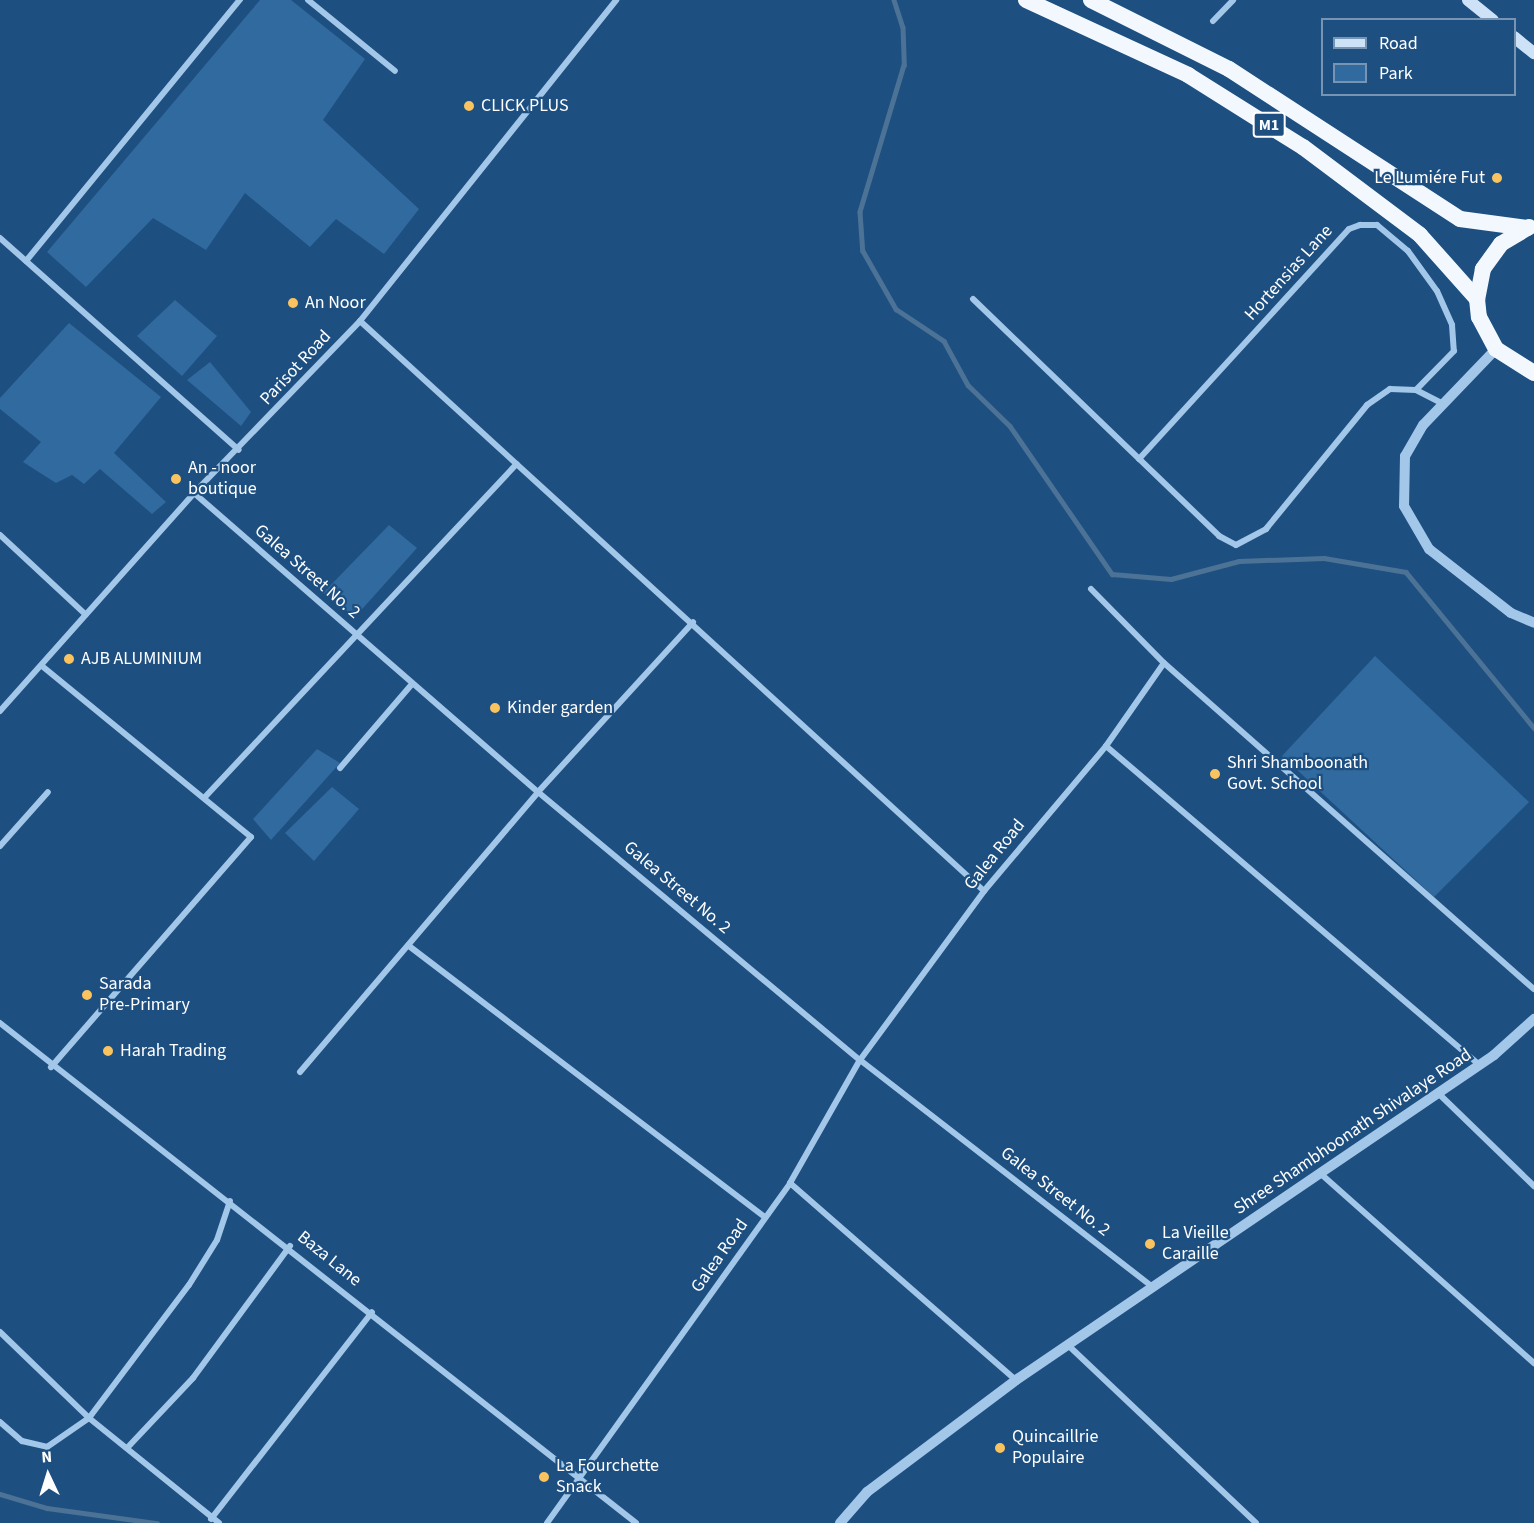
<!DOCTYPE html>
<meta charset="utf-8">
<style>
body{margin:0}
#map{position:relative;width:1534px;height:1523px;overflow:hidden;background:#1d4f81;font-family:"Source Sans 3",sans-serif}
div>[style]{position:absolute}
.green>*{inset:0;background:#316a9f}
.stream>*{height:4.5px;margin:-2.25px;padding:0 2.25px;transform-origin:2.25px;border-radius:2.25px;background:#4c7296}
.minor>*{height:6px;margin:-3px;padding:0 3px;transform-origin:3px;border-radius:3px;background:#a2c7e9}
.tertiary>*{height:10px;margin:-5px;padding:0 5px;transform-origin:5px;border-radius:5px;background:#a2c7e9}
.secondary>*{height:12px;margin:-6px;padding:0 6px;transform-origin:6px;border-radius:6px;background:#cde2f7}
.trunk>*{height:16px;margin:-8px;padding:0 8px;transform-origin:8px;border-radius:8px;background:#f2f8fe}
.dots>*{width:16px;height:16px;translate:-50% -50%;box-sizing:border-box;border:3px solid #1d4f81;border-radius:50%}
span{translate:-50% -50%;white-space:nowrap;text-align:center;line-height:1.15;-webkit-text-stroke:4.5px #1d4f81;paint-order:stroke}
.shield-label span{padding:2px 4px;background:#1d4f81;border:2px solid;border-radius:4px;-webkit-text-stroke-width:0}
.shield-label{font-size:16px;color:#fff;font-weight:700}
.poi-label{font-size:18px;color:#fff}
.left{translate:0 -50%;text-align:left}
.right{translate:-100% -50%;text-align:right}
.street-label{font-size:18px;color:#fff}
.legend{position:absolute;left:1321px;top:18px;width:195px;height:78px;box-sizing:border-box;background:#1d4f81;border:2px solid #7795b3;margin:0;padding:8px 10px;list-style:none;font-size:18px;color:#fff}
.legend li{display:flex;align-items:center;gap:12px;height:30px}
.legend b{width:30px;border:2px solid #7795b3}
.north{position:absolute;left:18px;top:1445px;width:60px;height:60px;-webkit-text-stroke:4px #1d4f81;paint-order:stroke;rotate:356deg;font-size:16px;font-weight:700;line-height:24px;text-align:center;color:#fff}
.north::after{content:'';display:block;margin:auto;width:21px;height:27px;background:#fff;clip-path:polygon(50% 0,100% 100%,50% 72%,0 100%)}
</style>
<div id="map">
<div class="green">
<div style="clip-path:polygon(260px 0,291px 0,365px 59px,323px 120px,419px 209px,384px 254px,336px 219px,310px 247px,245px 193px,206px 250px,153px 218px,86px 287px,47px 252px)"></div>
<div style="clip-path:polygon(175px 300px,217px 336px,182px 376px,137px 336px)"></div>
<div style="clip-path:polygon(69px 323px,161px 397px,114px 453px,166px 502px,152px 514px,100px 469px,84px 484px,72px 475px,56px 483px,23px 462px,41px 442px,0 409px,0 398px)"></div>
<div style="clip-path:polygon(210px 362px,251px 412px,241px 426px,187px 380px)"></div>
<div style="clip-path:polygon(389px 525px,417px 548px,355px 617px,323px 593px)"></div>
<div style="clip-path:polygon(1375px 656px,1529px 802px,1434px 897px,1282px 756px)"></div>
<div style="clip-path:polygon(317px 749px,340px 763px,271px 840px,253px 819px)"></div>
<div style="clip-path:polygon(332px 787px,359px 809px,314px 861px,285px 833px)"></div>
</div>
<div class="stream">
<div style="left:894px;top:0;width:28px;rotate:72deg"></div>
<div style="left:903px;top:27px;width:38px;rotate:88deg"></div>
<div style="left:904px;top:65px;width:153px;rotate:106.7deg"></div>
<div style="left:860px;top:212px;width:39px;rotate:86deg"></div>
<div style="left:863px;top:251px;width:67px;rotate:60.4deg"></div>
<div style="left:896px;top:309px;width:58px;rotate:33.7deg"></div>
<div style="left:944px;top:341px;width:50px;rotate:61.4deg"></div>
<div style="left:968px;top:385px;width:59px;rotate:44.3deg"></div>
<div style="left:1010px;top:426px;width:180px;rotate:55.4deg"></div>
<div style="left:1112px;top:574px;width:59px;rotate:4.8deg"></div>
<div style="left:1171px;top:579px;width:70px;rotate:-14.8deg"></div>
<div style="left:1239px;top:561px;width:85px;rotate:-2deg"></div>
<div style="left:1324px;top:558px;width:83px;rotate:9.7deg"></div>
<div style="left:1406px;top:572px;width:202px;rotate:50.6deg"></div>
<div style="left:0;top:1494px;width:49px;rotate:16.6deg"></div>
<div style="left:47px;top:1508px;width:111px;rotate:7.8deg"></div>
</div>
<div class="minor">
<div style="left:308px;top:0;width:112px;rotate:39.2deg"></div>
<div style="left:1213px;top:21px;width:29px;rotate:-46deg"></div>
<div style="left:0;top:238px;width:319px;rotate:41.6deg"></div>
<div style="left:26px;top:261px;width:338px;rotate:-50.7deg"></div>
<div style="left:973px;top:299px;width:342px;rotate:43.9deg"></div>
<div style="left:1219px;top:536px;width:19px;rotate:28deg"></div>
<div style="left:1236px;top:545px;width:34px;rotate:-28deg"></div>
<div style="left:1266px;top:529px;width:160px;rotate:-50.8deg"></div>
<div style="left:1367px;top:405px;width:28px;rotate:-35deg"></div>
<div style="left:1390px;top:389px;width:26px;rotate:2deg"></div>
<div style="left:1416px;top:390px;width:28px;rotate:27deg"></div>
<div style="left:360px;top:321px;width:845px;rotate:42.41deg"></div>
<div style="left:1139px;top:459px;width:311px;rotate:-47.6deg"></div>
<div style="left:1349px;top:229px;width:12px;rotate:-20deg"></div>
<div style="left:1360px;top:225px;width:17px"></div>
<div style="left:1377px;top:225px;width:40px;rotate:40deg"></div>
<div style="left:1408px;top:251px;width:49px;rotate:54.1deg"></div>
<div style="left:1437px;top:291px;width:37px;rotate:66deg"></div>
<div style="left:1452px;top:325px;width:26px;rotate:86deg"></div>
<div style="left:1454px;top:351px;width:54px;rotate:134.3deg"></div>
<div style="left:194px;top:493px;width:456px;rotate:41deg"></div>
<div style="left:538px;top:792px;width:419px;rotate:39.8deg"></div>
<div style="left:860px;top:1060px;width:372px;rotate:37.8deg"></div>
<div style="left:0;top:535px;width:117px;rotate:42.9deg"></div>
<div style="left:1091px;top:589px;width:104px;rotate:45.4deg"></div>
<div style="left:1164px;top:663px;width:493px;rotate:41.4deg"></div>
<div style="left:42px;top:666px;width:270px;rotate:39.3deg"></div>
<div style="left:251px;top:837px;width:305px;rotate:131deg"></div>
<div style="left:0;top:711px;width:292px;rotate:-48.3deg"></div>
<div style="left:194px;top:493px;width:239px;rotate:-46deg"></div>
<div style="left:360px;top:321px;width:411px;rotate:-51.4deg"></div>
<div style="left:1106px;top:746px;width:492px;rotate:40.5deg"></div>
<div style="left:340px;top:768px;width:111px;rotate:-49.4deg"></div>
<div style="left:205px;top:797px;width:456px;rotate:-46.9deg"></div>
<div style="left:0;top:846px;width:72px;rotate:-48.4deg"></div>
<div style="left:409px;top:946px;width:447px;rotate:37.3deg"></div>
<div style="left:0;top:1023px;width:809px;rotate:38.17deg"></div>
<div style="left:300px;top:1072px;width:367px;rotate:-49.6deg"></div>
<div style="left:538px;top:792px;width:230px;rotate:-47.6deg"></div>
<div style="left:1438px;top:1093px;width:134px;rotate:44.1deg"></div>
<div style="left:1321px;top:1174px;width:285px;rotate:41.6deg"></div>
<div style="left:790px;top:1183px;width:300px;rotate:41.1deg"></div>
<div style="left:0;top:1332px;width:124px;rotate:44deg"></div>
<div style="left:89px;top:1418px;width:167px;rotate:38.9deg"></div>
<div style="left:1070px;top:1347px;width:256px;rotate:43.4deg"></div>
<div style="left:0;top:1422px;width:29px;rotate:41deg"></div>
<div style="left:22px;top:1441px;width:26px;rotate:13deg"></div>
<div style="left:47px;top:1447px;width:51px;rotate:-34.6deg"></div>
<div style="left:89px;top:1418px;width:166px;rotate:-53.1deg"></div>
<div style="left:189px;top:1285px;width:53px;rotate:-58.1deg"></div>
<div style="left:217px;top:1240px;width:41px;rotate:-71.6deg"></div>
<div style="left:128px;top:1447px;width:95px;rotate:-46.7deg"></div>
<div style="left:193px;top:1378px;width:164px;rotate:-53.7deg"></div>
<div style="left:211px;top:1519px;width:262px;rotate:-52.1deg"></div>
<div style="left:547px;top:1523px;width:418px;rotate:-54.4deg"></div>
<div style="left:790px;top:1183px;width:142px;rotate:-60.4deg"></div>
<div style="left:860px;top:1060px;width:210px;rotate:-53.7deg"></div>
<div style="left:984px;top:891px;width:189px;rotate:-49.9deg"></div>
<div style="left:1106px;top:746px;width:101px;rotate:-55.1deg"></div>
</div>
<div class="tertiary">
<div style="left:1496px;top:349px;width:105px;rotate:133.8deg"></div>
<div style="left:1423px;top:425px;width:36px;rotate:120deg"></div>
<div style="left:1405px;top:456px;width:50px;rotate:91.1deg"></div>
<div style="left:1404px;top:506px;width:50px;rotate:59.8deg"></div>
<div style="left:1429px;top:549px;width:104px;rotate:38deg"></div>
<div style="left:1511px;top:613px;width:25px;rotate:23deg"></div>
<div style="left:840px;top:1523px;width:41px;rotate:-48.9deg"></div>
<div style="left:867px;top:1492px;width:186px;rotate:-36.9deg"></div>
<div style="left:1016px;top:1380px;width:578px;rotate:-34.21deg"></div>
<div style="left:1494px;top:1055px;width:54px;rotate:-42deg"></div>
</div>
<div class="secondary">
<div style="left:1468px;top:0;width:32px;rotate:39deg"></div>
<div style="left:1514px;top:37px;width:26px;rotate:39deg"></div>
</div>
<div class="trunk">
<div style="left:1026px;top:0;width:179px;rotate:24.8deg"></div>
<div style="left:1188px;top:75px;width:136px;rotate:32.1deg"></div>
<div style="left:1303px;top:147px;width:146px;rotate:36.9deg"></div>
<div style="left:1420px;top:235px;width:86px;rotate:48.3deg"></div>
<div style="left:1091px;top:0;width:154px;rotate:26.6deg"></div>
<div style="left:1229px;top:69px;width:275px;rotate:33deg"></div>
<div style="left:1460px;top:219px;width:68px;rotate:7.7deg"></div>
<div style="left:1529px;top:227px;width:33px;rotate:149deg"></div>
<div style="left:1501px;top:244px;width:31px;rotate:126deg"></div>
<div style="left:1483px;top:269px;width:31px;rotate:101deg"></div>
<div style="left:1477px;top:299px;width:18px;rotate:84deg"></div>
<div style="left:1479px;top:317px;width:36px;rotate:62deg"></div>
<div style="left:1496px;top:349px;width:45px;rotate:32.3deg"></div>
</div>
<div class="dots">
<div style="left:469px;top:106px;background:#f9c360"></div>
<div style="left:1497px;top:178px;background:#f9c360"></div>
<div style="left:293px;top:303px;background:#f9c360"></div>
<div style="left:176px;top:479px;background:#f9c360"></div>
<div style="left:69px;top:659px;background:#f9c360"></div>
<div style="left:495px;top:708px;background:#f9c360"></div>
<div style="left:1215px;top:774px;background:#f9c360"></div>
<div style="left:87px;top:995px;background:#f9c360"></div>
<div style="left:108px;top:1051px;background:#f9c360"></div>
<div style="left:1150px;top:1244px;background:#f9c360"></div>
<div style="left:1000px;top:1448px;background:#f9c360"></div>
<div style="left:544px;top:1477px;background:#f9c360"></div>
</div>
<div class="shield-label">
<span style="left:1269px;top:125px">M1</span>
</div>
<div class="poi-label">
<span class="left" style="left:481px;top:106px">CLICK PLUS</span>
<span class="right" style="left:1485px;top:178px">Le Lumiére Fut</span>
<span class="left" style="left:305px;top:303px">An Noor</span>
<span class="left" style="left:188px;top:479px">An - noor<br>boutique</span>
<span class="left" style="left:81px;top:659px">AJB ALUMINIUM</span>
<span class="left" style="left:507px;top:708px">Kinder garden</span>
<span class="left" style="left:1227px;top:774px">Shri Shamboonath<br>Govt. School</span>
<span class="left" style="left:99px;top:995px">Sarada<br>Pre-Primary</span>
<span class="left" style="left:120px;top:1051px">Harah Trading</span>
<span class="left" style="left:1162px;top:1244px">La Vieille<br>Caraille</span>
<span class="left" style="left:1012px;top:1448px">Quincaillrie<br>Populaire</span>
<span class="left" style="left:556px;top:1477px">La Fourchette<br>Snack</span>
</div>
<div class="street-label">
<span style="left:1289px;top:273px;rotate:-48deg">Hortensias Lane</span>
<span style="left:296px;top:368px;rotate:-47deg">Parisot Road</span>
<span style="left:307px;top:572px;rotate:41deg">Galea Street No. 2</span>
<span style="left:995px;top:855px;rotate:-51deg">Galea Road</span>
<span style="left:677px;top:888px;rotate:40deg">Galea Street No. 2</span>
<span style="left:1353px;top:1132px;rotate:-34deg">Shree Shambhoonath Shivalaye Road</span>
<span style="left:1055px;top:1192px;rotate:38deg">Galea Street No. 2</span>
<span style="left:720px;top:1256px;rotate:-55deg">Galea Road</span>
<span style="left:329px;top:1259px;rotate:39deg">Baza Lane</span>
</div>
<ul class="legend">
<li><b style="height:8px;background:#cde2f7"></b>Road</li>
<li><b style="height:16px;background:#316a9f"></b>Park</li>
</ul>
<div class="north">N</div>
</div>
